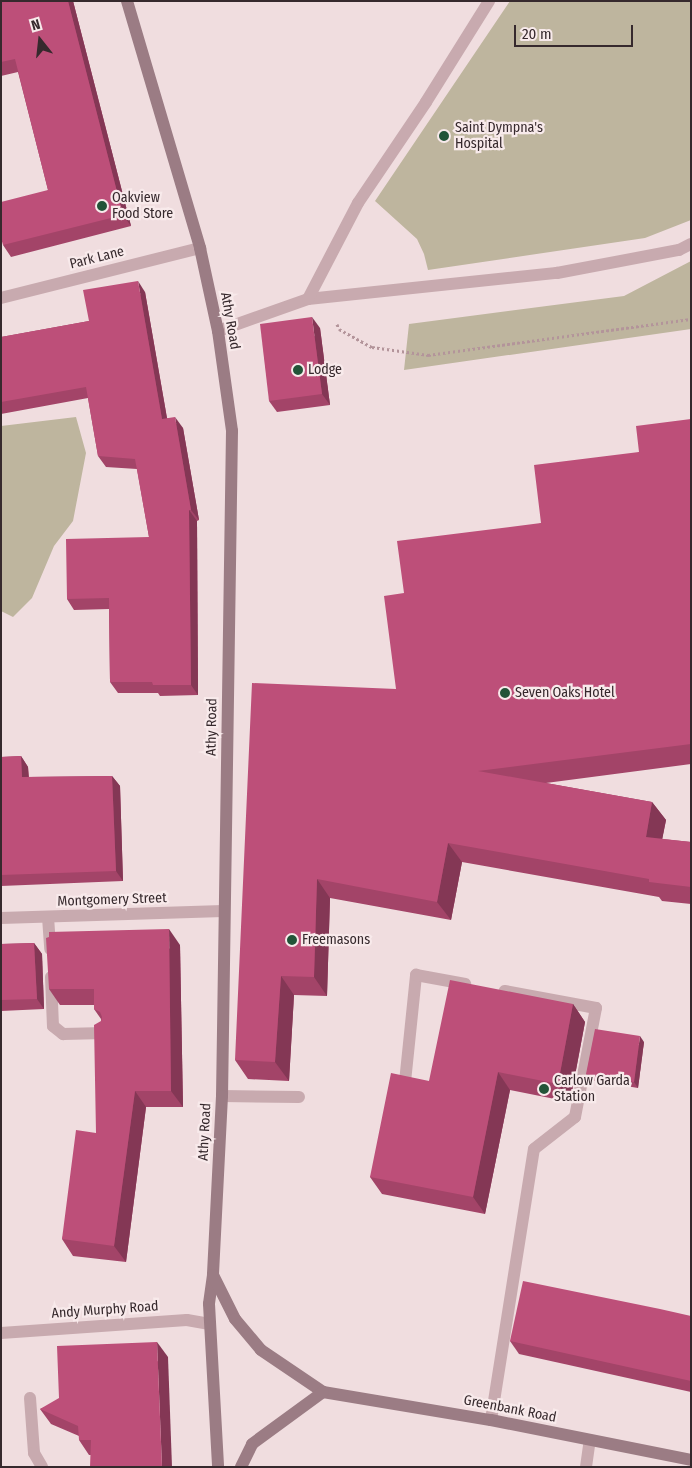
<!DOCTYPE html>
<style>
body{margin:0}
#map{position:relative;width:692px;height:1468px;overflow:hidden;background:#f0dddf;font-family:"Fira Sans Condensed",sans-serif}
div>[style]{position:absolute}
.green>*{inset:0;background:#beb59e}
.path>*{height:3px;margin-top:-1.5px;transform-origin:0;background:repeating-linear-gradient(90deg,#b3949a 0 2.5px,transparent 0 5px)}
.service>*{height:12px;margin:-6px;padding:0 6px;transform-origin:6px;border-radius:6px;background:#c8aaaf}
.minor>*{height:12px;margin:-6px;padding:0 6px;transform-origin:6px;border-radius:6px;background:#c8aaaf}
.secondary>*{height:12px;margin:-6px;padding:0 6px;transform-origin:6px;border-radius:6px;background:#9b7c84}
.wall>*{inset:0;background:#a34468}
.shaded-wall>*{inset:0;background:#843755}
.building>*{inset:0;background:#bd4f79}
.dots>*{width:14px;height:14px;translate:-50% -50%;box-sizing:border-box;border:2px solid #f8eaeb;border-radius:50%}
span{translate:-50% -50%;white-space:nowrap;text-align:center;line-height:1.15;-webkit-text-stroke:4.5px #f8eaeb;paint-order:stroke}
.poi-label{font-size:14px;color:#36292d}
.left{translate:0 -50%;text-align:left}
.street-label{font-size:14px;color:#36292d}
.frame{position:absolute;inset:0;border:2px solid #36292d;pointer-events:none}
.north{position:absolute;left:15px;top:15px;width:50px;height:50px;-webkit-text-stroke:4px #f8eaeb;paint-order:stroke;rotate:344deg;font-size:14px;font-weight:700;line-height:20px;text-align:center;color:#36292d}
.north::after{content:'';display:block;margin:auto;width:18px;height:22px;background:#36292d;clip-path:polygon(50% 0,100% 100%,50% 72%,0 100%)}
.scale{position:absolute;left:514px;top:25px;width:119px;height:22px;box-sizing:border-box;border:2px solid #36292d;border-top:0;padding-left:6px;font-size:15px;line-height:18px;white-space:nowrap;color:#36292d;-webkit-text-stroke:4px #f8eaeb;paint-order:stroke}
</style>
<div id="map">
<div class="green">
<div style="clip-path:polygon(510px 1px,691px 1px,691px 220px,645px 238px,428px 270px,424px 254px,417px 239px,375px 201px)"></div>
<div style="clip-path:polygon(691px 261px,691px 329px,404px 370px,409px 324px,624px 296px)"></div>
<div style="clip-path:polygon(76px 417px,86px 453px,73px 521px,54px 546px,32px 598px,13px 617px,1px 611px,1px 426px)"></div>
</div>
<div class="path">
<div style="left:337px;top:324px;width:5px;rotate:68deg"></div>
<div style="left:339px;top:329px;width:38px;rotate:29deg"></div>
<div style="left:372px;top:347px;width:57px;rotate:8.1deg"></div>
<div style="left:428px;top:355px;width:265px;rotate:-7.8deg"></div>
</div>
<div class="service">
<div style="left:308px;top:299px;width:250px;rotate:-6deg"></div>
<div style="left:557px;top:273px;width:124px;rotate:-10.7deg"></div>
<div style="left:679px;top:250px;width:13px;rotate:-27deg"></div>
<div style="left:218px;top:331px;width:96px;rotate:-19.6deg"></div>
<div style="left:308px;top:299px;width:108px;rotate:-62.5deg"></div>
<div style="left:358px;top:203px;width:122px;rotate:-56deg"></div>
<div style="left:426px;top:102px;width:119px;rotate:-58deg"></div>
<div style="left:48px;top:917px;width:32px;rotate:86deg"></div>
<div style="left:51px;top:977px;width:49px;rotate:87.7deg"></div>
<div style="left:53px;top:1026px;width:13px;rotate:39deg"></div>
<div style="left:63px;top:1034px;width:42px;rotate:-1.4deg"></div>
<div style="left:405px;top:1082px;width:108px;rotate:-84.1deg"></div>
<div style="left:416px;top:975px;width:50px;rotate:10.4deg"></div>
<div style="left:222px;top:1096px;width:77px;rotate:0.7deg"></div>
<div style="left:30px;top:1398px;width:55px;rotate:85.8deg"></div>
<div style="left:34px;top:1453px;width:16px;rotate:60deg"></div>
<div style="left:491px;top:1420px;width:274px;rotate:-81deg"></div>
<div style="left:534px;top:1149px;width:52px;rotate:-38deg"></div>
<div style="left:575px;top:1117px;width:111px;rotate:-79.1deg"></div>
<div style="left:596px;top:1008px;width:93px;rotate:-169.4deg"></div>
<div style="left:586px;top:1467px;width:27px;rotate:-82deg"></div>
</div>
<div class="minor">
<div style="left:1px;top:298px;width:205px;rotate:-14.1deg"></div>
<div style="left:1px;top:918px;width:222px;rotate:-1.8deg"></div>
<div style="left:1px;top:1333px;width:186px;rotate:-4deg"></div>
<div style="left:187px;top:1320px;width:23px;rotate:10deg"></div>
</div>
<div class="secondary">
<div style="left:127px;top:1px;width:258px;rotate:73.5deg"></div>
<div style="left:200px;top:248px;width:85px;rotate:77.8deg"></div>
<div style="left:218px;top:331px;width:101px;rotate:82deg"></div>
<div style="left:232px;top:431px;width:665px;rotate:90.86deg"></div>
<div style="left:222px;top:1096px;width:179px;rotate:92.9deg"></div>
<div style="left:213px;top:1275px;width:29px;rotate:98deg"></div>
<div style="left:209px;top:1304px;width:163px;rotate:86.8deg"></div>
<div style="left:213px;top:1275px;width:49px;rotate:63.4deg"></div>
<div style="left:235px;top:1319px;width:40px;rotate:50deg"></div>
<div style="left:261px;top:1350px;width:75px;rotate:34.1deg"></div>
<div style="left:323px;top:1392px;width:170px;rotate:9.5deg"></div>
<div style="left:491px;top:1420px;width:204px;rotate:11.3deg"></div>
<div style="left:241px;top:1467px;width:25px;rotate:-64deg"></div>
<div style="left:252px;top:1444px;width:88px;rotate:-36.2deg"></div>
</div>
<div class="wall">
<div style="clip-path:polygon(1px 1px,73px 1px,131px 226px,11px 257px,3px 245px,48px 190px,18px 72px,1px 76px)"></div>
<div style="clip-path:polygon(145px 292px,167px 418px,183px 428px,199px 520px,197px 521px,198px 695px,160px 696px,158px 693px,118px 693px,110px 682px,109px 609px,74px 610px,67px 599px,149px 537px,137px 469px,106px 467px,98px 456px,88px 398px,1px 414px,1px 337px,89px 321px)"></div>
<div style="clip-path:polygon(320px 328px,330px 405px,277px 412px,269px 401px)"></div>
<div style="clip-path:polygon(691px 419px,691px 764px,546px 783px,652px 802px,666px 820px,662px 839px,691px 842px,691px 904px,662px 901px,659px 897px,462px 862px,451px 920px,330px 898px,327px 996px,294px 995px,289px 1081px,248px 1079px,235px 1060px,396px 689px,404px 593px,541px 523px,639px 452px)"></div>
<div style="clip-path:polygon(21px 756px,28px 767px,29px 777px,112px 776px,120px 786px,123px 881px,1px 886px,1px 757px)"></div>
<div style="clip-path:polygon(34px 943px,42px 954px,44px 1009px,1px 1011px,1px 944px)"></div>
<div style="clip-path:polygon(180px 945px,183px 1107px,146px 1107px,126px 1262px,73px 1256px,62px 1239px,96px 1133px,101px 1021px,101px 1019px,94px 1009px,94px 1005px,60px 1005px,49px 989px)"></div>
<div style="clip-path:polygon(573px 1004px,585px 1022px,570px 1102px,510px 1090px,485px 1214px,382px 1194px,370px 1177px,429px 1081px)"></div>
<div style="clip-path:polygon(644px 1042px,638px 1088px,590px 1080px,586px 1074px)"></div>
<div style="clip-path:polygon(691px 1316px,691px 1392px,519px 1354px,510px 1341px)"></div>
<div style="clip-path:polygon(168px 1357px,91px 1455px,89px 1455px,79px 1440px,79px 1436px,51px 1424px,40px 1409px)"></div>
</div>
<div class="shaded-wall">
<div style="clip-path:polygon(68px 1px,73px 1px,131px 226px,123px 215px)"></div>
<div style="clip-path:polygon(138px 281px,145px 292px,169px 430px,162px 419px)"></div>
<div style="clip-path:polygon(312px 317px,320px 328px,330px 405px,322px 394px)"></div>
<div style="clip-path:polygon(175px 417px,183px 428px,199px 520px,191px 510px)"></div>
<div style="clip-path:polygon(189px 510px,197px 521px,198px 695px,191px 685px)"></div>
<div style="clip-path:polygon(21px 756px,28px 767px,29px 788px,22px 777px)"></div>
<div style="clip-path:polygon(112px 776px,120px 786px,123px 881px,116px 871px)"></div>
<div style="clip-path:polygon(652px 802px,666px 820px,659px 856px,646px 837px)"></div>
<div style="clip-path:polygon(448px 843px,462px 862px,451px 920px,437px 902px)"></div>
<div style="clip-path:polygon(317px 879px,330px 898px,327px 996px,314px 977px)"></div>
<div style="clip-path:polygon(169px 929px,180px 945px,183px 1107px,171px 1091px)"></div>
<div style="clip-path:polygon(34px 943px,42px 954px,44px 1009px,37px 999px)"></div>
<div style="clip-path:polygon(281px 976px,294px 995px,289px 1081px,275px 1062px)"></div>
<div style="clip-path:polygon(573px 1004px,585px 1022px,570px 1102px,558px 1084px)"></div>
<div style="clip-path:polygon(640px 1036px,644px 1042px,638px 1088px,634px 1082px)"></div>
<div style="clip-path:polygon(498px 1072px,510px 1090px,485px 1214px,473px 1197px)"></div>
<div style="clip-path:polygon(135px 1091px,146px 1107px,126px 1262px,114px 1246px)"></div>
<div style="clip-path:polygon(157px 1342px,168px 1357px,172px 1467px,162px 1467px)"></div>
</div>
<div class="building">
<div style="clip-path:polygon(1px 1px,68px 1px,123px 215px,3px 245px,1px 238px,1px 202px,48px 190px,15px 59px,1px 62px)"></div>
<div style="clip-path:polygon(138px 281px,162px 419px,175px 417px,191px 510px,189px 510px,191px 685px,153px 685px,152px 682px,110px 682px,109px 598px,67px 599px,66px 539px,149px 537px,135px 459px,98px 456px,86px 387px,1px 402px,1px 337px,89px 321px,83px 290px)"></div>
<div style="clip-path:polygon(312px 317px,322px 394px,269px 401px,260px 324px)"></div>
<div style="clip-path:polygon(691px 419px,691px 744px,478px 771px,652px 802px,646px 837px,691px 842px,691px 887px,649px 882px,649px 879px,448px 843px,437px 902px,317px 879px,314px 977px,281px 976px,275px 1062px,235px 1060px,252px 683px,396px 689px,384px 596px,404px 593px,397px 541px,541px 523px,534px 465px,639px 452px,636px 426px)"></div>
<div style="clip-path:polygon(21px 756px,22px 777px,112px 776px,116px 871px,1px 875px,1px 757px)"></div>
<div style="clip-path:polygon(169px 929px,171px 1091px,135px 1091px,114px 1246px,62px 1239px,76px 1130px,96px 1133px,94px 1025px,101px 1021px,102px 1017px,100px 1012px,94px 1009px,94px 989px,49px 989px,46px 938px,49px 937px,49px 932px)"></div>
<div style="clip-path:polygon(34px 943px,37px 999px,1px 1000px,1px 944px)"></div>
<div style="clip-path:polygon(450px 980px,573px 1004px,558px 1084px,498px 1072px,473px 1197px,370px 1177px,391px 1073px,429px 1081px)"></div>
<div style="clip-path:polygon(595px 1029px,640px 1036px,634px 1082px,586px 1074px)"></div>
<div style="clip-path:polygon(523px 1281px,660px 1309px,691px 1316px,691px 1381px,510px 1341px)"></div>
<div style="clip-path:polygon(157px 1342px,162px 1467px,90px 1467px,91px 1440px,79px 1440px,78px 1426px,40px 1409px,59px 1398px,57px 1346px)"></div>
</div>
<div class="dots">
<div style="left:444px;top:136px;background:#225438"></div>
<div style="left:102px;top:206px;background:#225438"></div>
<div style="left:298px;top:370px;background:#225438"></div>
<div style="left:505px;top:693px;background:#225438"></div>
<div style="left:292px;top:940px;background:#225438"></div>
<div style="left:544px;top:1089px;background:#225438"></div>
</div>
<div class="poi-label">
<span class="left" style="left:455px;top:136px">Saint Dympna's<br>Hospital</span>
<span class="left" style="left:112px;top:206px">Oakview<br>Food Store</span>
<span class="left" style="left:308px;top:370px">Lodge</span>
<span class="left" style="left:515px;top:693px">Seven Oaks Hotel</span>
<span class="left" style="left:302px;top:940px">Freemasons</span>
<span class="left" style="left:554px;top:1089px">Carlow Garda<br>Station</span>
</div>
<div class="street-label">
<span style="left:97px;top:258px;rotate:-14deg">Park Lane</span>
<span style="left:230px;top:321px;rotate:80deg">Athy Road</span>
<span style="left:212px;top:727px;rotate:-89deg">Athy Road</span>
<span style="left:112px;top:900px;rotate:-2deg">Montgomery Street</span>
<span style="left:205px;top:1132px;rotate:-87deg">Athy Road</span>
<span style="left:105px;top:1310px;rotate:-4deg">Andy Murphy Road</span>
<span style="left:510px;top:1409px;rotate:11deg">Greenbank Road</span>
</div>
<div class="frame"></div>
<div class="north">N</div>
<div class="scale">20 m</div>
</div>
